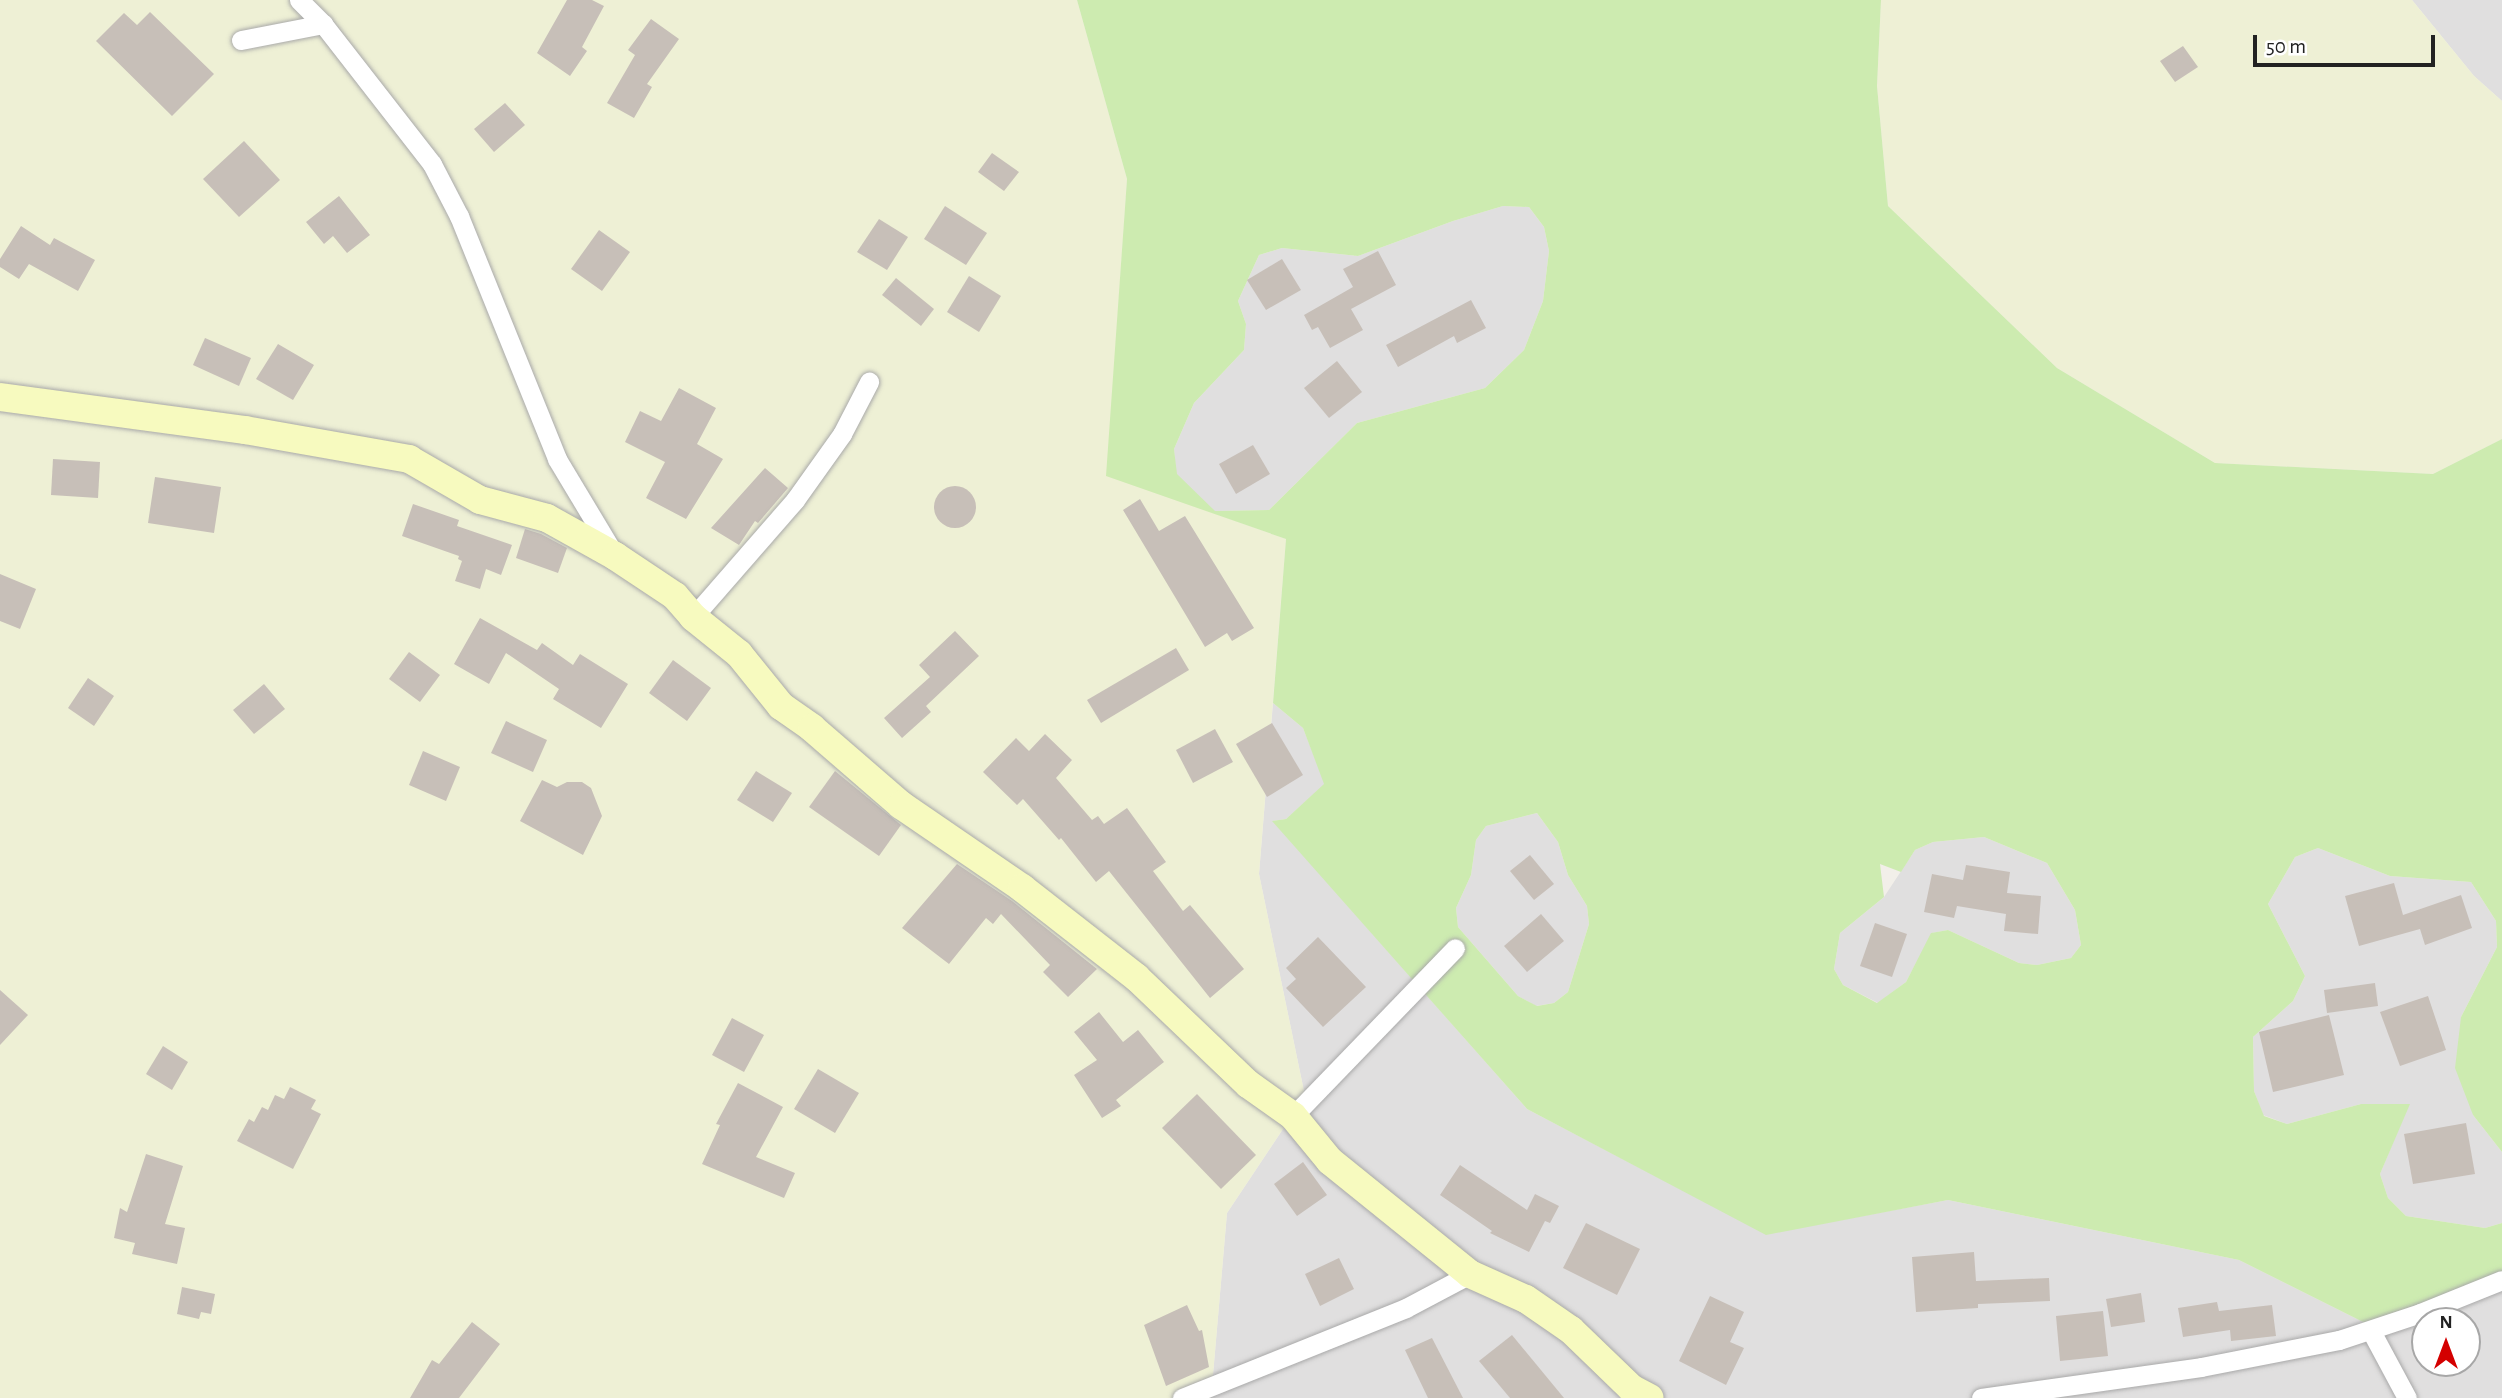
<!DOCTYPE html>
<style>
body{margin:0}
#map{position:relative;width:2502px;height:1398px;overflow:hidden;background:#f2efe9;font-family:"Alegreya Sans",sans-serif}
div>[style]{position:absolute}
.residential>*{inset:0;background:#e0dfdf}
.farmland>*{inset:0;background:#eef0d5}
.grass>*{inset:0;background:#cdebb0}
.building>*{inset:0;background:#c7bfb8}
.round{border-radius:50%}
.roads{filter:drop-shadow(0 0 2px #a9a9a9) drop-shadow(0 0 2px #a9a9a9)}
.street>*{height:19px;margin:-9.5px;padding:0 9.5px;transform-origin:9.5px;border-radius:9.5px;background:#fff}
.secondary>*{height:28px;margin:-14px;padding:0 14px;transform-origin:14px;border-radius:14px;background:#f7fabf}
span{translate:-50% -50%;white-space:nowrap;text-align:center;line-height:1.15;-webkit-text-stroke:5px #fff;paint-order:stroke}
.north{position:absolute;left:2411px;top:1307px;width:70px;height:70px;box-sizing:border-box;background:#fff;border:2px solid #a7a7a7;border-radius:50%;rotate:0deg;font-size:19px;font-weight:700;line-height:28px;text-align:center;color:#222}
.north::after{content:'';display:block;margin:auto;width:24px;height:32px;background:#d40000;clip-path:polygon(50% 0,100% 100%,50% 72%,0 100%)}
.scale{position:absolute;left:2253px;top:35px;width:182px;height:32px;box-sizing:border-box;border:4px solid #222;border-top:0;padding-left:9px;font-size:21px;line-height:24px;white-space:nowrap;color:#222;-webkit-text-stroke:5px #fff;paint-order:stroke}
</style>
<div id="map">
<div class="residential">
<div style="clip-path:polygon(2412px 0,2502px 0,2502px 101px,2474px 76px)"></div>
<div style="clip-path:polygon(1503px 206px,1529px 207px,1544px 227px,1549px 251px,1543px 301px,1524px 350px,1485px 388px,1357px 423px,1269px 510px,1214px 511px,1176px 474px,1174px 449px,1194px 403px,1244px 350px,1246px 324px,1238px 301px,1259px 255px,1282px 248px,1358px 256px,1453px 221px)"></div>
<div style="clip-path:polygon(evenodd,1273px 703px,1303px 728px,1325px 784px,1286px 819px,1273px 821px,1527px 1109px,1766px 1234px,1948px 1200px,2239px 1260px,2369px 1325px,2502px 1278px,2502px 1398px,1211px 1398px,1227px 1213px,1305px 1096px,1259px 874px,1273px 703px,2425px 1321px,2467px 1321px,2467px 1363px,2425px 1363px,2425px 1321px)"></div>
<div style="clip-path:polygon(1537px 813px,1558px 842px,1568px 875px,1587px 906px,1589px 924px,1568px 992px,1554px 1003px,1536px 1006px,1518px 996px,1458px 927px,1456px 908px,1471px 875px,1476px 840px,1486px 826px)"></div>
<div style="clip-path:polygon(1984px 837px,2047px 863px,2075px 910px,2081px 945px,2071px 958px,2037px 965px,2019px 963px,1948px 930px,1932px 933px,1906px 982px,1878px 1003px,1843px 985px,1834px 969px,1840px 933px,1884px 897px,1915px 850px,1933px 842px)"></div>
<div style="clip-path:polygon(2318px 848px,2390px 876px,2471px 882px,2496px 921px,2497px 947px,2461px 1017px,2473px 1115px,2502px 1152px,2502px 1223px,2485px 1228px,2406px 1216px,2388px 1198px,2380px 1174px,2409px 1104px,2361px 1104px,2287px 1124px,2263px 1115px,2254px 1091px,2253px 1037px,2293px 1001px,2305px 976px,2268px 904px,2295px 857px)"></div>
</div>
<div class="farmland">
<div style="clip-path:polygon(0 0,1077px 0,1127px 179px,1107px 475px,1286px 539px,1259px 874px,1305px 1096px,1227px 1213px,1211px 1398px,0 1398px)"></div>
<div style="clip-path:polygon(1881px 0,2412px 0,2474px 76px,2502px 101px,2502px 439px,2433px 474px,2215px 463px,2057px 368px,1888px 206px,1877px 86px)"></div>
</div>
<div class="grass">
<div style="clip-path:polygon(evenodd,1077px 0,1881px 0,1877px 86px,1888px 206px,2057px 368px,2215px 463px,2433px 474px,2502px 439px,2502px 1152px,2473px 1115px,2455px 1068px,2461px 1017px,2497px 947px,2496px 921px,2471px 882px,2390px 876px,2318px 848px,2295px 857px,2268px 904px,2305px 976px,2293px 1001px,2253px 1037px,2254px 1091px,2264px 1116px,2287px 1124px,2361px 1104px,2410px 1104px,2380px 1174px,2388px 1198px,2406px 1216px,2485px 1228px,2502px 1223px,2502px 1278px,2369px 1325px,2239px 1260px,1948px 1200px,1766px 1235px,1527px 1109px,1272px 821px,1286px 819px,1324px 784px,1303px 728px,1273px 703px,1286px 539px,1106px 476px,1127px 179px,1077px 0,1503px 206px,1529px 207px,1544px 227px,1549px 251px,1543px 301px,1524px 350px,1485px 388px,1357px 423px,1269px 510px,1215px 511px,1177px 474px,1174px 449px,1194px 403px,1244px 350px,1246px 324px,1238px 301px,1259px 255px,1282px 248px,1358px 256px,1453px 221px,1503px 206px,1077px 0,1537px 813px,1558px 842px,1568px 875px,1587px 906px,1589px 924px,1568px 992px,1554px 1003px,1537px 1006px,1518px 996px,1458px 927px,1456px 908px,1471px 875px,1476px 840px,1486px 826px,1537px 813px,1077px 0,1984px 837px,2047px 863px,2075px 910px,2081px 945px,2071px 958px,2037px 965px,2019px 963px,1948px 930px,1931px 933px,1906px 982px,1877px 1003px,1843px 985px,1834px 969px,1840px 933px,1884px 897px,1880px 864px,1901px 872px,1915px 850px,1933px 842px,1984px 837px)"></div>
</div>
<div class="building">
<div style="clip-path:polygon(567px 0,592px 0,604px 6px,582px 47px,587px 51px,570px 76px,537px 53px)"></div>
<div style="clip-path:polygon(150px 12px,214px 74px,172px 116px,96px 41px,124px 13px,137px 25px)"></div>
<div style="clip-path:polygon(651px 19px,679px 39px,647px 84px,652px 87px,634px 118px,607px 103px,635px 55px,628px 50px)"></div>
<div style="clip-path:polygon(2183px 46px,2198px 67px,2175px 82px,2160px 61px)"></div>
<div style="clip-path:polygon(505px 103px,525px 125px,494px 152px,474px 129px)"></div>
<div style="clip-path:polygon(244px 141px,280px 180px,239px 217px,203px 179px)"></div>
<div style="clip-path:polygon(992px 153px,1019px 172px,1004px 191px,978px 172px)"></div>
<div style="clip-path:polygon(339px 196px,370px 235px,347px 253px,333px 236px,324px 244px,306px 222px)"></div>
<div style="clip-path:polygon(945px 206px,987px 233px,966px 265px,924px 239px)"></div>
<div style="clip-path:polygon(879px 219px,908px 237px,887px 270px,857px 252px)"></div>
<div style="clip-path:polygon(21px 226px,50px 245px,54px 238px,95px 260px,78px 291px,29px 264px,19px 279px,0 267px,0 259px)"></div>
<div style="clip-path:polygon(599px 230px,630px 252px,602px 291px,571px 269px)"></div>
<div style="clip-path:polygon(1378px 251px,1396px 285px,1351px 309px,1363px 330px,1330px 348px,1318px 327px,1312px 330px,1304px 315px,1353px 287px,1343px 269px)"></div>
<div style="clip-path:polygon(1282px 259px,1301px 290px,1266px 310px,1247px 280px)"></div>
<div style="clip-path:polygon(969px 276px,1001px 296px,979px 332px,947px 312px)"></div>
<div style="clip-path:polygon(896px 278px,934px 309px,921px 326px,882px 295px)"></div>
<div style="clip-path:polygon(1471px 300px,1486px 328px,1457px 343px,1454px 336px,1398px 367px,1386px 345px)"></div>
<div style="clip-path:polygon(205px 338px,251px 358px,239px 386px,193px 365px)"></div>
<div style="clip-path:polygon(278px 344px,314px 365px,293px 400px,256px 379px)"></div>
<div style="clip-path:polygon(1337px 361px,1362px 392px,1329px 418px,1304px 388px)"></div>
<div style="clip-path:polygon(679px 388px,716px 408px,697px 444px,723px 459px,686px 519px,646px 498px,665px 462px,625px 442px,640px 411px,661px 421px)"></div>
<div style="clip-path:polygon(1253px 445px,1270px 474px,1236px 494px,1219px 464px)"></div>
<div style="clip-path:polygon(53px 459px,100px 462px,98px 498px,51px 495px)"></div>
<div style="clip-path:polygon(765px 468px,788px 488px,758px 523px,755px 521px,739px 545px,711px 528px)"></div>
<div style="clip-path:polygon(155px 477px,221px 487px,214px 533px,148px 523px)"></div>
<div class="round" style="left:934px;top:486px;width:42px;height:42px"></div>
<div style="clip-path:polygon(1140px 499px,1159px 531px,1185px 516px,1254px 628px,1232px 641px,1227px 633px,1205px 647px,1123px 510px)"></div>
<div style="clip-path:polygon(413px 504px,459px 520px,457px 526px,512px 545px,501px 575px,486px 569px,480px 589px,455px 581px,462px 561px,458px 559px,459px 556px,402px 536px)"></div>
<div style="clip-path:polygon(525px 529px,541px 534px,567px 548px,558px 573px,516px 558px)"></div>
<div style="clip-path:polygon(0 574px,36px 589px,20px 629px,0 621px)"></div>
<div style="clip-path:polygon(480px 618px,537px 650px,542px 643px,573px 665px,580px 654px,628px 684px,601px 728px,553px 699px,559px 689px,506px 653px,489px 684px,454px 664px)"></div>
<div style="clip-path:polygon(955px 631px,979px 656px,926px 706px,931px 712px,902px 738px,884px 718px,930px 677px,919px 665px)"></div>
<div style="clip-path:polygon(1176px 648px,1189px 670px,1101px 723px,1087px 700px)"></div>
<div style="clip-path:polygon(409px 652px,440px 675px,420px 702px,389px 679px)"></div>
<div style="clip-path:polygon(673px 660px,711px 688px,687px 721px,649px 693px)"></div>
<div style="clip-path:polygon(88px 678px,114px 696px,94px 726px,68px 708px)"></div>
<div style="clip-path:polygon(264px 684px,285px 709px,254px 734px,233px 710px)"></div>
<div style="clip-path:polygon(506px 721px,547px 740px,533px 772px,491px 753px)"></div>
<div style="clip-path:polygon(1272px 723px,1303px 775px,1267px 797px,1236px 744px)"></div>
<div style="clip-path:polygon(1215px 729px,1233px 762px,1193px 783px,1176px 750px)"></div>
<div style="clip-path:polygon(1045px 734px,1072px 760px,1056px 778px,1092px 820px,1098px 816px,1104px 824px,1127px 808px,1166px 862px,1153px 871px,1183px 911px,1190px 905px,1244px 969px,1210px 998px,1109px 871px,1096px 882px,1061px 838px,1059px 840px,1023px 799px,1017px 805px,983px 772px,1016px 738px,1029px 751px)"></div>
<div style="clip-path:polygon(423px 751px,460px 767px,446px 801px,409px 785px)"></div>
<div style="clip-path:polygon(756px 771px,792px 793px,773px 822px,737px 800px)"></div>
<div style="clip-path:polygon(835px 771px,901px 825px,879px 856px,809px 807px)"></div>
<div style="clip-path:polygon(542px 780px,557px 787px,567px 782px,582px 782px,591px 788px,602px 816px,583px 855px,520px 821px)"></div>
<div style="clip-path:polygon(1530px 855px,1554px 884px,1534px 900px,1510px 871px)"></div>
<div style="clip-path:polygon(957px 864px,1012px 901px,1097px 969px,1068px 997px,1043px 972px,1050px 965px,1001px 914px,993px 924px,986px 918px,949px 964px,902px 928px)"></div>
<div style="clip-path:polygon(1966px 865px,2010px 872px,2007px 893px,2041px 896px,2038px 934px,2004px 931px,2006px 914px,1957px 906px,1954px 918px,1924px 912px,1932px 874px,1963px 880px)"></div>
<div style="clip-path:polygon(2394px 883px,2403px 915px,2461px 895px,2472px 928px,2425px 945px,2420px 929px,2359px 946px,2345px 896px)"></div>
<div style="clip-path:polygon(1541px 914px,1564px 941px,1527px 972px,1504px 946px)"></div>
<div style="clip-path:polygon(1875px 923px,1907px 934px,1892px 977px,1860px 966px)"></div>
<div style="clip-path:polygon(1318px 937px,1366px 987px,1323px 1027px,1286px 988px,1296px 979px,1286px 968px)"></div>
<div style="clip-path:polygon(2375px 983px,2378px 1006px,2327px 1013px,2324px 990px)"></div>
<div style="clip-path:polygon(0 990px,28px 1015px,0 1045px)"></div>
<div style="clip-path:polygon(2428px 996px,2446px 1050px,2400px 1066px,2380px 1012px)"></div>
<div style="clip-path:polygon(1099px 1012px,1123px 1042px,1138px 1030px,1164px 1062px,1116px 1100px,1121px 1106px,1102px 1118px,1074px 1075px,1097px 1060px,1074px 1032px)"></div>
<div style="clip-path:polygon(2329px 1015px,2344px 1075px,2273px 1092px,2259px 1032px)"></div>
<div style="clip-path:polygon(732px 1018px,764px 1035px,744px 1072px,712px 1055px)"></div>
<div style="clip-path:polygon(163px 1046px,188px 1062px,172px 1090px,146px 1074px)"></div>
<div style="clip-path:polygon(818px 1069px,859px 1093px,835px 1133px,794px 1109px)"></div>
<div style="clip-path:polygon(738px 1083px,783px 1107px,756px 1157px,795px 1173px,784px 1198px,702px 1164px,720px 1125px,716px 1124px)"></div>
<div style="clip-path:polygon(290px 1087px,316px 1100px,311px 1109px,321px 1114px,293px 1169px,237px 1141px,249px 1119px,254px 1122px,262px 1107px,268px 1110px,275px 1095px,284px 1099px)"></div>
<div style="clip-path:polygon(1197px 1094px,1256px 1155px,1221px 1189px,1162px 1128px)"></div>
<div style="clip-path:polygon(2466px 1123px,2475px 1174px,2413px 1184px,2404px 1134px)"></div>
<div style="clip-path:polygon(146px 1154px,183px 1166px,165px 1224px,185px 1228px,177px 1264px,132px 1254px,135px 1243px,114px 1238px,120px 1208px,127px 1212px)"></div>
<div style="clip-path:polygon(1303px 1162px,1327px 1195px,1297px 1216px,1274px 1184px)"></div>
<div style="clip-path:polygon(1460px 1165px,1527px 1210px,1535px 1194px,1559px 1206px,1550px 1223px,1545px 1221px,1529px 1252px,1490px 1233px,1492px 1231px,1440px 1195px)"></div>
<div style="clip-path:polygon(1586px 1223px,1640px 1249px,1617px 1295px,1563px 1268px)"></div>
<div style="clip-path:polygon(1974px 1252px,1976px 1281px,2049px 1278px,2050px 1301px,1978px 1304px,1978px 1308px,1916px 1312px,1912px 1257px)"></div>
<div style="clip-path:polygon(1339px 1258px,1354px 1289px,1320px 1306px,1305px 1274px)"></div>
<div style="clip-path:polygon(182px 1287px,215px 1294px,211px 1314px,201px 1312px,199px 1319px,177px 1314px)"></div>
<div style="clip-path:polygon(2141px 1293px,2145px 1322px,2111px 1327px,2106px 1299px)"></div>
<div style="clip-path:polygon(1710px 1296px,1744px 1312px,1730px 1342px,1744px 1348px,1726px 1385px,1679px 1361px)"></div>
<div style="clip-path:polygon(2217px 1302px,2219px 1311px,2272px 1305px,2276px 1336px,2231px 1341px,2230px 1330px,2183px 1337px,2178px 1308px)"></div>
<div style="clip-path:polygon(1187px 1305px,1199px 1331px,1202px 1330px,1209px 1367px,1166px 1386px,1144px 1325px)"></div>
<div style="clip-path:polygon(2103px 1311px,2108px 1356px,2060px 1361px,2056px 1316px)"></div>
<div style="clip-path:polygon(472px 1322px,500px 1344px,459px 1398px,410px 1398px,432px 1360px,439px 1364px)"></div>
<div style="clip-path:polygon(1512px 1335px,1564px 1398px,1510px 1398px,1479px 1361px)"></div>
<div style="clip-path:polygon(1432px 1338px,1463px 1398px,1428px 1398px,1405px 1350px)"></div>
</div>
<div class="roads">
<div class="street">
<div style="left:299px;top:0;width:34px;rotate:45deg"></div>
<div style="left:323px;top:24px;width:177px;rotate:52.1deg"></div>
<div style="left:432px;top:164px;width:59px;rotate:62.6deg"></div>
<div style="left:459px;top:216px;width:262px;rotate:68deg"></div>
<div style="left:557px;top:459px;width:111px;rotate:59deg"></div>
<div style="left:241px;top:40px;width:84px;rotate:-11deg"></div>
<div style="left:693px;top:617px;width:155px;rotate:-48.9deg"></div>
<div style="left:795px;top:500px;width:81px;rotate:-54.5deg"></div>
<div style="left:842px;top:434px;width:59px;rotate:-62.6deg"></div>
<div style="left:1293px;top:1116px;width:233px;rotate:-46deg"></div>
<div style="left:2371px;top:1331px;width:76px;rotate:61.8deg"></div>
<div style="left:1182px;top:1398px;width:241px;rotate:-21.9deg"></div>
<div style="left:1406px;top:1308px;width:72px;rotate:-28deg"></div>
<div style="left:1981px;top:1398px;width:222px;rotate:-8deg"></div>
<div style="left:2201px;top:1367px;width:141px;rotate:-11.1deg"></div>
<div style="left:2339px;top:1340px;width:85px;rotate:-18.4deg"></div>
<div style="left:2420px;top:1313px;width:88px;rotate:-21.9deg"></div>
</div>
<div class="secondary">
<div style="left:0;top:397px;width:247px;rotate:7.7deg"></div>
<div style="left:245px;top:430px;width:167px;rotate:10deg"></div>
<div style="left:409px;top:459px;width:82px;rotate:30deg"></div>
<div style="left:480px;top:500px;width:69px;rotate:15deg"></div>
<div style="left:547px;top:518px;width:78px;rotate:29.2deg"></div>
<div style="left:615px;top:556px;width:72px;rotate:33.7deg"></div>
<div style="left:675px;top:596px;width:28px;rotate:49deg"></div>
<div style="left:693px;top:617px;width:59px;rotate:38.8deg"></div>
<div style="left:739px;top:654px;width:67px;rotate:51.1deg"></div>
<div style="left:781px;top:706px;width:38px;rotate:35deg"></div>
<div style="left:812px;top:728px;width:118px;rotate:40.9deg"></div>
<div style="left:901px;top:805px;width:147px;rotate:34.4deg"></div>
<div style="left:1022px;top:888px;width:145px;rotate:38deg"></div>
<div style="left:1136px;top:977px;width:155px;rotate:43.7deg"></div>
<div style="left:1248px;top:1084px;width:55px;rotate:35.4deg"></div>
<div style="left:1293px;top:1116px;width:58px;rotate:50.6deg"></div>
<div style="left:1330px;top:1161px;width:180px;rotate:38.9deg"></div>
<div style="left:1470px;top:1274px;width:61px;rotate:24.1deg"></div>
<div style="left:1526px;top:1299px;width:55px;rotate:34.6deg"></div>
<div style="left:1571px;top:1330px;width:83px;rotate:44deg"></div>
<div style="left:1631px;top:1388px;width:21px;rotate:28deg"></div>
</div>
</div>
<div class="north">N</div>
<div class="scale">50 m</div>
</div>
